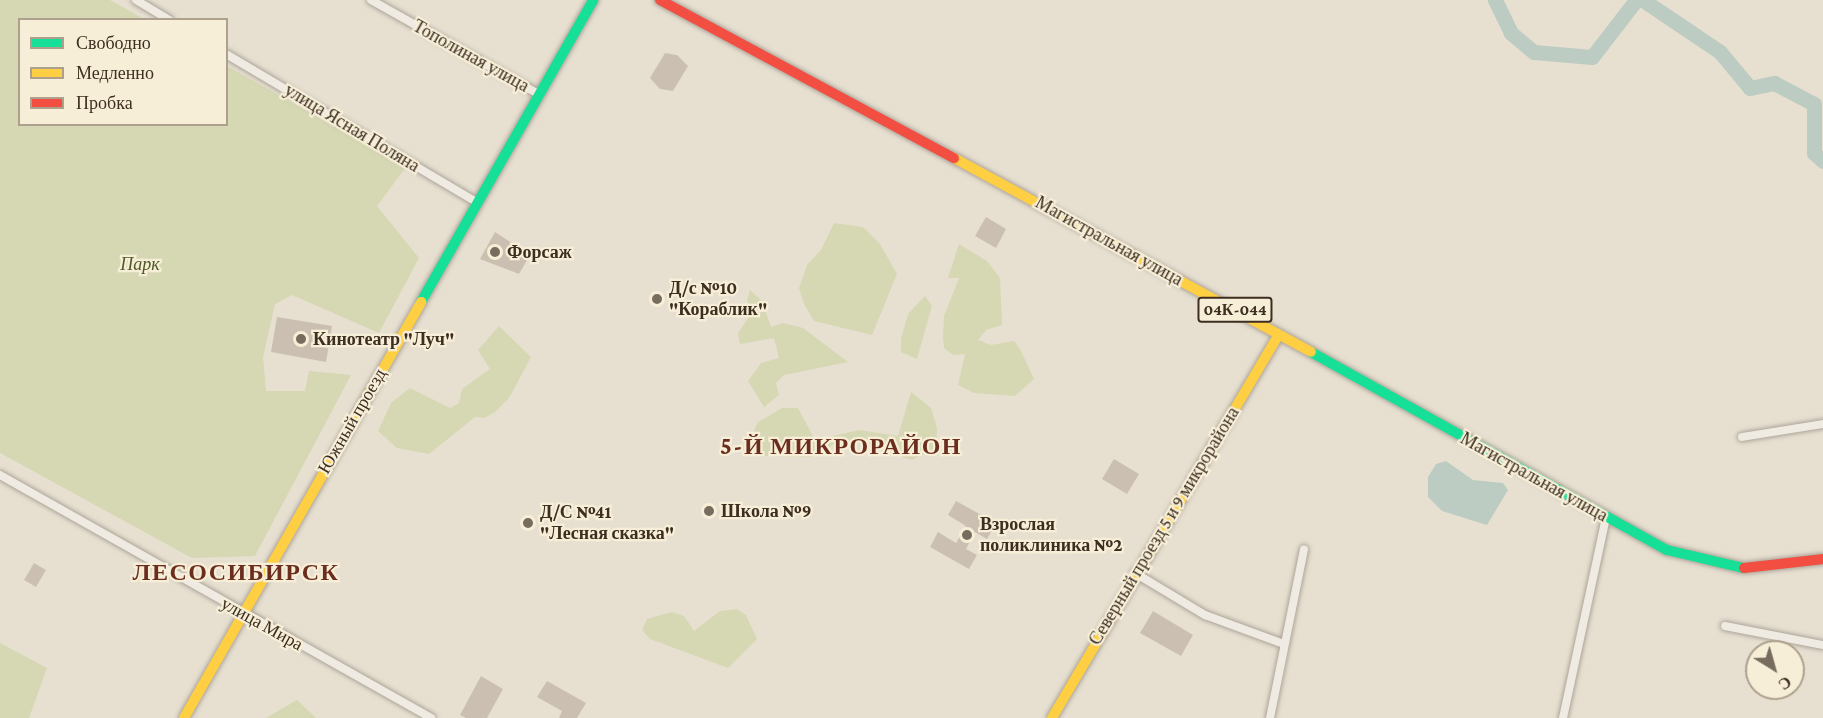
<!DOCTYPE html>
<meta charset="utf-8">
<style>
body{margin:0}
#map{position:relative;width:1823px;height:718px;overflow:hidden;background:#e7e0d1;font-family:"Crimson Pro",serif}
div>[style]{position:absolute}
.green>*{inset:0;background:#d6d7b3}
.water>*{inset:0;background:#bcccc2}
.river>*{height:15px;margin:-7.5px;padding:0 7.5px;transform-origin:7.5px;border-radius:7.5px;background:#bcccc2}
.building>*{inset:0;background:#cbbfb2}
.roads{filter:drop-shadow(0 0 2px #ada599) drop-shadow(0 0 2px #ada599)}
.street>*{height:8px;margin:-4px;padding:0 4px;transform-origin:4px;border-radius:4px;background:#efebe3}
.fast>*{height:10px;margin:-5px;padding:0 5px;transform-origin:5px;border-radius:5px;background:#16e098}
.slow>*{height:10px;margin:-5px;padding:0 5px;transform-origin:5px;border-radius:5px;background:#ffcf43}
.jam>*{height:10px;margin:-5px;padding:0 5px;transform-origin:5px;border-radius:5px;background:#f24e42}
.dots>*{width:16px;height:16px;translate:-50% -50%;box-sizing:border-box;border:3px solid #f7eed8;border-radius:50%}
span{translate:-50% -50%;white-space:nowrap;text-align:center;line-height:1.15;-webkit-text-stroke:4.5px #f7eed8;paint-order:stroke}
.shield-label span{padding:2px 4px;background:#f7eed8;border:2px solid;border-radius:4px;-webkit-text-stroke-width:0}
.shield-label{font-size:16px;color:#3d2e20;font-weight:700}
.street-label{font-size:18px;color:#3d2e20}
.poi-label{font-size:18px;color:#3d2e20;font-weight:700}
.left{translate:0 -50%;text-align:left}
.park-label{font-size:18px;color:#4d5a26;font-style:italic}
.district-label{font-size:24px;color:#6b2e1e;font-weight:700;letter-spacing:1.5px}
.legend{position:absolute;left:18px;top:18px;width:210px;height:108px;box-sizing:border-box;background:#f7eed8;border:2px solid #ada18e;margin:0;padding:8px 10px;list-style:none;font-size:18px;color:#3d2e20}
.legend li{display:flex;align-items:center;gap:12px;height:30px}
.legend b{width:30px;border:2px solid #ada18e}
.north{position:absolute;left:1745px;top:640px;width:60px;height:60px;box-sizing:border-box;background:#f7eed8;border:2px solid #ada18e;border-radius:50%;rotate:143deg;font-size:16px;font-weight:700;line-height:24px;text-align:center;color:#3d2e20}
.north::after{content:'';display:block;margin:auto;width:21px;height:27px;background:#786c5e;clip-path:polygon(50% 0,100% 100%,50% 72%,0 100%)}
</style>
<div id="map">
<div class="green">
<div style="clip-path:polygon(0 0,110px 0,144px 19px,20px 20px,20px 124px,226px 124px,227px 66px,406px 167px,377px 206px,419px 258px,379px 333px,292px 295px,275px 304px,263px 357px,266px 391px,305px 391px,309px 371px,351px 375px,255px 556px,192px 558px,0 453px)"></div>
<div style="clip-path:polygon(834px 223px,863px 227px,880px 244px,897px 274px,872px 335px,814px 321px,804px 304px,799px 288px,807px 265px,821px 250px)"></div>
<div style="clip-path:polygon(959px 244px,987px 261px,1000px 278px,1002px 325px,986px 330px,978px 340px,991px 345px,1014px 341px,1020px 349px,1034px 379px,1015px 396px,974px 393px,958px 385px,965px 354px,953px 355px,944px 348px,943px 336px,944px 316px,959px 278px,948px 278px)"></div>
<div style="clip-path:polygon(750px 290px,762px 301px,771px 327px,783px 323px,803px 328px,848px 362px,784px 375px,776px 383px,779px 395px,764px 407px,748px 381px,761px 363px,779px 358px,774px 338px,740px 344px,738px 333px,751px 314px,747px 301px)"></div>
<div style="clip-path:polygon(925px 296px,932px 306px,917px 359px,901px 352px,901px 339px,908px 314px)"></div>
<div style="clip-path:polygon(499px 326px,531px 357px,509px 398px,495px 412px,484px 418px,475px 417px,429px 454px,397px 448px,378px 431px,391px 403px,410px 388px,450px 408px,459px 403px,462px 389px,490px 369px,478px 350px)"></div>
<div style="clip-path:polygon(911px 392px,931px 408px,937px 428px,936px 448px,912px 460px,844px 438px,813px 457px,756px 456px,751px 438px,758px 422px,782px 408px,798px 408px,815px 440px,859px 430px,898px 436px)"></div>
<div style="clip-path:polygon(737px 609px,746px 615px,757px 639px,728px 668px,650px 639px,642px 630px,647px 619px,672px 612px,684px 616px,694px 631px,720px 611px)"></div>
<div style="clip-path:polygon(0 643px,47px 668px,29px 718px,0 718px)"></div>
<div style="clip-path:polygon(297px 700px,316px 718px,266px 718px)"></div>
</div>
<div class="water">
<div style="clip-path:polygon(1446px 461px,1473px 480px,1503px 483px,1508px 490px,1487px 525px,1442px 511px,1428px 497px,1428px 477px,1436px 464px)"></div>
</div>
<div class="river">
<div style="left:1495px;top:0;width:37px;rotate:64deg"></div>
<div style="left:1511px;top:33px;width:30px;rotate:40deg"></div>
<div style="left:1534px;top:52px;width:58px;rotate:4.9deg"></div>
<div style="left:1592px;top:57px;width:72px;rotate:-52.3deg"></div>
<div style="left:1643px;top:0;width:93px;rotate:34deg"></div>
<div style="left:1720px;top:52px;width:47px;rotate:50.2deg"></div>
<div style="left:1750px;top:88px;width:25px;rotate:-12deg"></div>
<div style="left:1774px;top:83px;width:45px;rotate:27.7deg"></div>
<div style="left:1814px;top:104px;width:49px;rotate:90deg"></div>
<div style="left:1814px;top:153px;width:12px;rotate:42deg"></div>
</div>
<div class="building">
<div style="clip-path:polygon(665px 53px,677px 55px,688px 66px,673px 91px,660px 89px,650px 78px)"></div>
<div style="clip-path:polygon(986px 217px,1006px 229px,996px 248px,975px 236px)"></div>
<div style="clip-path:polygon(495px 232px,530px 255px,519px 274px,480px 259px)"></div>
<div style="clip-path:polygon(277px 317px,332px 326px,326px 362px,271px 352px)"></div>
<div style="clip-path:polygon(1114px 459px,1139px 474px,1127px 494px,1102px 479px)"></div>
<div style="clip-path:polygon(956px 501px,996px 523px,987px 539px,975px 532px,966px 549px,977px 555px,969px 569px,930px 547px,938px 532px,956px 543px,966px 526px,948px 515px)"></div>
<div style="clip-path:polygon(34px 563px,46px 570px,36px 587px,24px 580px)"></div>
<div style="clip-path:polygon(1153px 611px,1193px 635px,1181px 656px,1140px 633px)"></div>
<div style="clip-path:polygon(481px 676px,503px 689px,487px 718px,466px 718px,460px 715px)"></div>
<div style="clip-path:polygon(547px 681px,586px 703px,577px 718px,559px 718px,562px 711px,537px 697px)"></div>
</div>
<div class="roads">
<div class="street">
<div style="left:136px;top:0;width:39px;rotate:31deg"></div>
<div style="left:371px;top:0;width:194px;rotate:29.3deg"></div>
<div style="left:226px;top:54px;width:293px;rotate:30.6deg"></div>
<div style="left:1742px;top:437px;width:82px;rotate:-9.1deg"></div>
<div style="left:0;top:475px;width:495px;rotate:29.4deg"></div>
<div style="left:1135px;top:573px;width:82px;rotate:31deg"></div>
<div style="left:1205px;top:615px;width:84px;rotate:20.2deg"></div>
<div style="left:1725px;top:626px;width:100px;rotate:11deg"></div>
<div style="left:1270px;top:718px;width:172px;rotate:-78.6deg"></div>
<div style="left:1563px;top:718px;width:206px;rotate:-77.9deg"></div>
</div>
<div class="fast">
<div style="left:421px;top:302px;width:348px;rotate:-60.3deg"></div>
<div style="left:1311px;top:352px;width:407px;rotate:29.1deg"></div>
<div style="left:1667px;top:550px;width:79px;rotate:13.2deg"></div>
</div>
<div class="slow">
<div style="left:954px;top:158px;width:406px;rotate:28.5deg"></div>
<div style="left:184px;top:718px;width:479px;rotate:-60.3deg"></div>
<div style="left:1052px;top:718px;width:444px;rotate:-59.4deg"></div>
</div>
<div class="jam">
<div style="left:660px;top:0;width:334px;rotate:28.3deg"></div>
<div style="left:1744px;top:568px;width:80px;rotate:-6.5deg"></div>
</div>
</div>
<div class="dots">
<div style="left:495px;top:252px;background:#786c5e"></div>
<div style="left:657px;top:299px;background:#786c5e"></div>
<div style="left:301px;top:339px;background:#786c5e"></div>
<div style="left:709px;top:511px;background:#786c5e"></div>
<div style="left:528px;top:523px;background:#786c5e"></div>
<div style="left:967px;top:535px;background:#786c5e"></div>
</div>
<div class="shield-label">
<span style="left:1235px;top:310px">04К-044</span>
</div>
<div class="street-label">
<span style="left:471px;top:56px;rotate:29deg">Тополиная улица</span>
<span style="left:352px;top:128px;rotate:31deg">улица Ясная Поляна</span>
<span style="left:1109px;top:241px;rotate:29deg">Магистральная улица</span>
<span style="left:352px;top:421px;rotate:-60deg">Южный проезд</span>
<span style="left:1534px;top:477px;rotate:29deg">Магистральная улица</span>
<span style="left:1164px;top:526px;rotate:-59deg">Северный проезд 5 и 9 микрорайона</span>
<span style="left:262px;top:624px;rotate:29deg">улица Мира</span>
</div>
<div class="poi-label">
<span class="left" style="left:507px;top:252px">Форсаж</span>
<span class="left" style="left:669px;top:299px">Д/с №10<br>"Кораблик"</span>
<span class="left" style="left:313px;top:339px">Кинотеатр "Луч"</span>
<span class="left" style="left:721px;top:511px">Школа №9</span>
<span class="left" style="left:540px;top:523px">Д/С №41<br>"Лесная сказка"</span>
<span class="left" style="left:980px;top:535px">Взрослая<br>поликлиника №2</span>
</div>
<div class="park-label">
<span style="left:140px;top:264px">Парк</span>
</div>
<div class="district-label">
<span style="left:841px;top:446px">5-Й МИКРОРАЙОН</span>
<span style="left:236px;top:572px">ЛЕСОСИБИРСК</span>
</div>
<ul class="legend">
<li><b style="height:8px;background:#16e098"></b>Свободно</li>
<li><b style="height:8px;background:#ffcf43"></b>Медленно</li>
<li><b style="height:8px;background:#f24e42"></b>Пробка</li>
</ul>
<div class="north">С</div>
</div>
